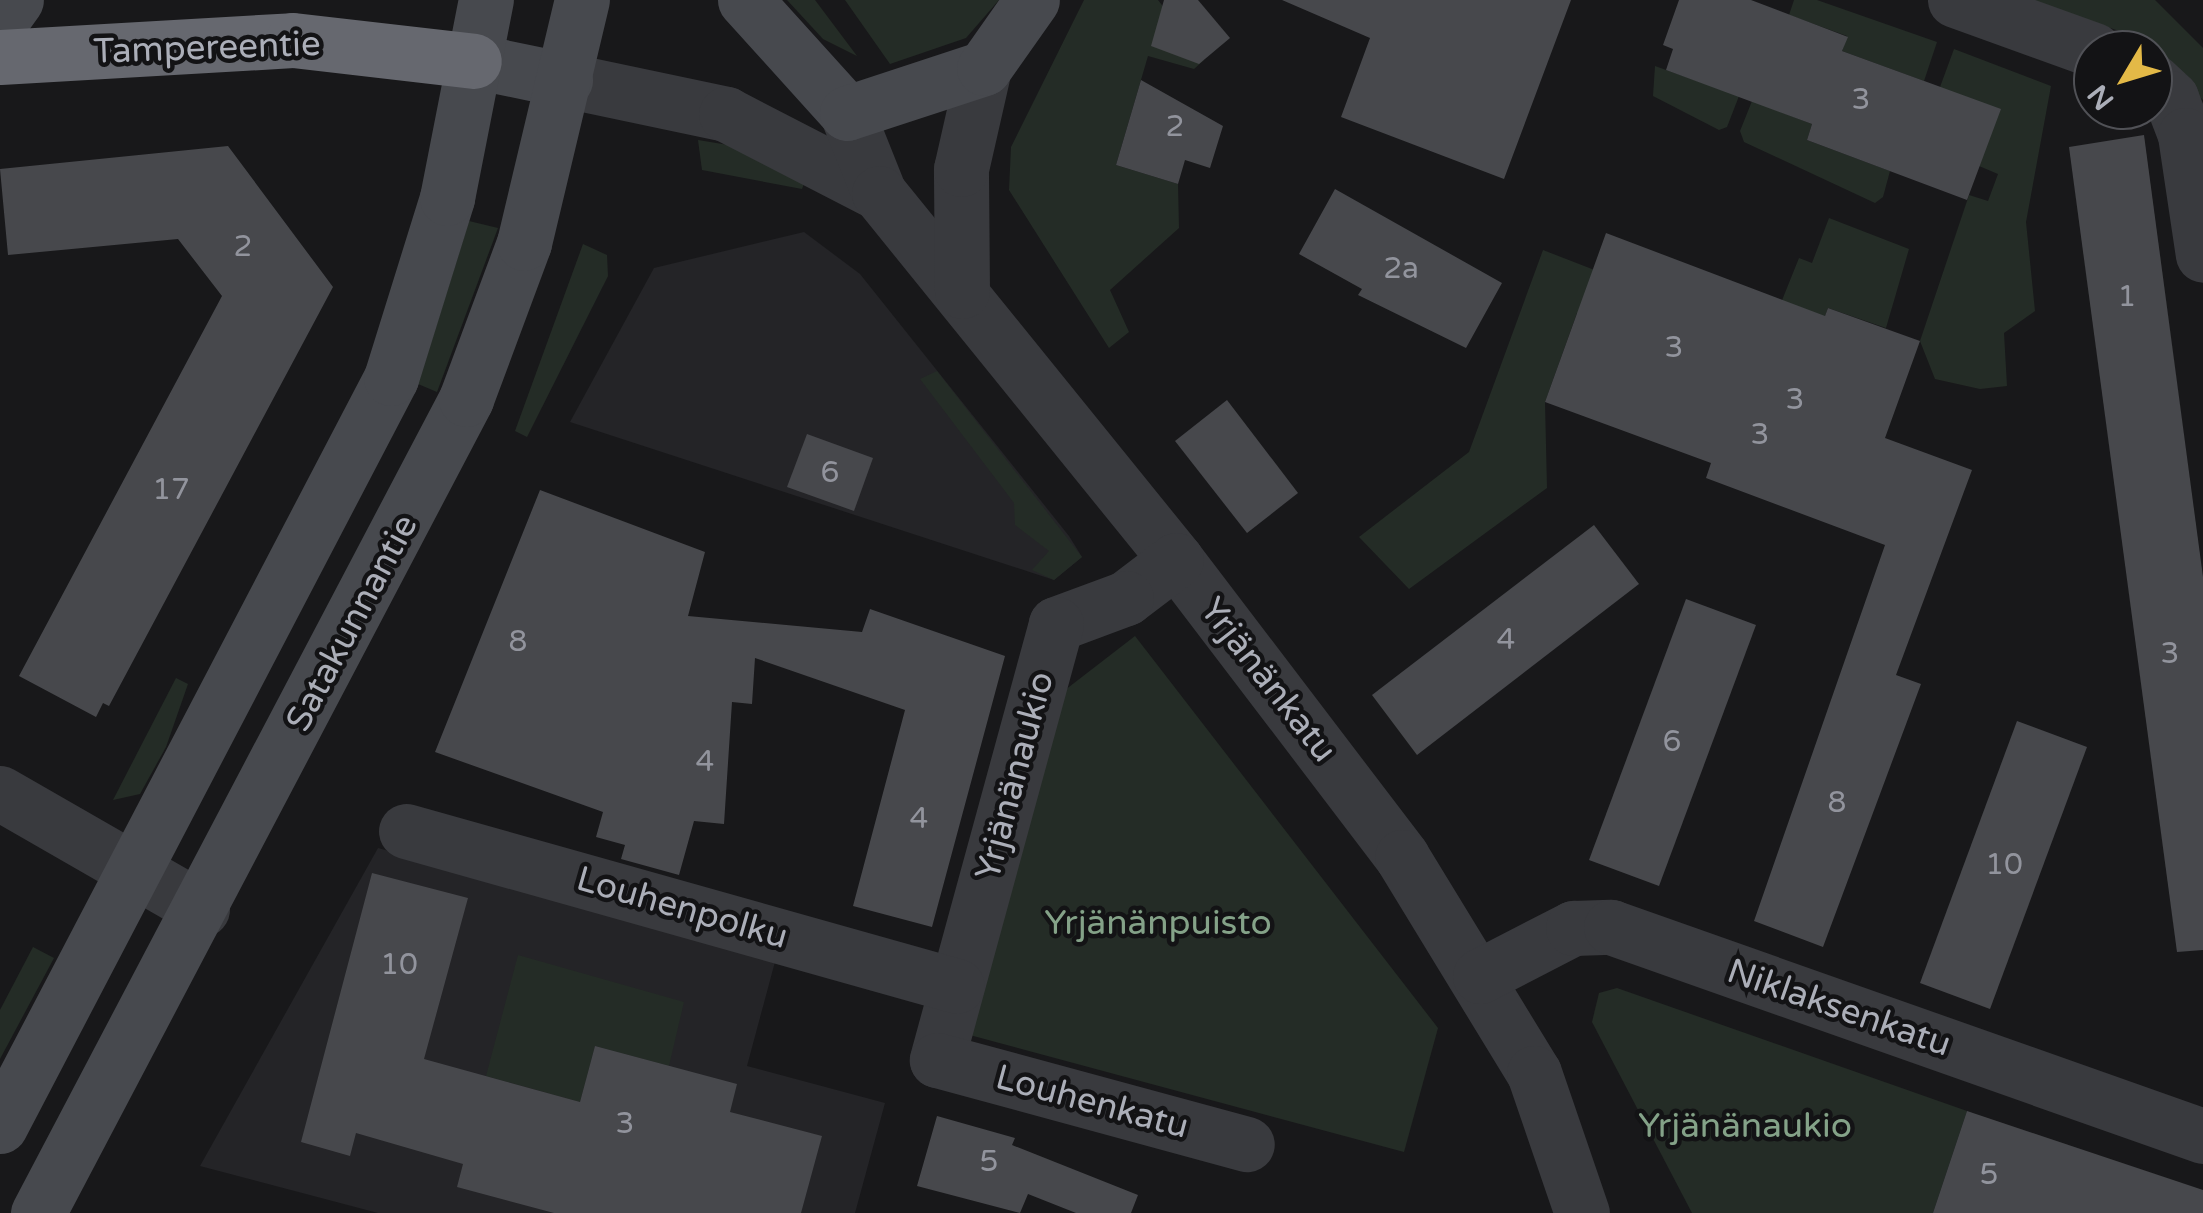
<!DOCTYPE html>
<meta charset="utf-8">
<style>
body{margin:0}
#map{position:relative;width:2203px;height:1213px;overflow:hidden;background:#18181a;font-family:"Varela Round",sans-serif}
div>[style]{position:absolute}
.built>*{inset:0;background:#242427}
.green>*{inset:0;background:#242c26}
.building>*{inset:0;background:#47484c}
.street>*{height:55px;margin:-27.5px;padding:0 27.5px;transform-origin:27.5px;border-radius:27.5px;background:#393a3e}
.secondary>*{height:55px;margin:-27.5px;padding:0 27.5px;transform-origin:27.5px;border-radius:27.5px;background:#47494e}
.highway>*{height:55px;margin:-27.5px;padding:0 27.5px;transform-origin:27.5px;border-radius:27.5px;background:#66686f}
span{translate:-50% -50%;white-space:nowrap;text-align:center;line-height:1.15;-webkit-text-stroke:9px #131315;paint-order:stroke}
.number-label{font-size:30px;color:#92949d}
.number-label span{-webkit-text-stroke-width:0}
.street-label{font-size:35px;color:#abaeb8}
.park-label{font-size:35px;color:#84a288}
.north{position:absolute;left:2073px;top:30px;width:100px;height:100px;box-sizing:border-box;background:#131315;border:2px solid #505156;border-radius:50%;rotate:232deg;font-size:28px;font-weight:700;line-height:40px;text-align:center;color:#abaeb8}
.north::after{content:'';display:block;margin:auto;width:35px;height:45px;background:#e3b947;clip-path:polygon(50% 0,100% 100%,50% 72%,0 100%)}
</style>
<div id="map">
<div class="built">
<div style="clip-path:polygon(804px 232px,860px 274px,1069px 536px,1082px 557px,1054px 580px,570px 422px,654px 268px)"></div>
<div style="clip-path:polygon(378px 848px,776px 958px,747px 1066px,885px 1103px,855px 1213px,378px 1213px,200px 1166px)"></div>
</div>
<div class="green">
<div style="clip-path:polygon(787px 0,815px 0,857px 56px,823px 39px)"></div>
<div style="clip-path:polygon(845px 0,999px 0,966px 38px,890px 64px)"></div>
<div style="clip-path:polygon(1084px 0,1158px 0,1204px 60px,1194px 69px,1148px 56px,1116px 165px,1178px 184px,1179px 228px,1110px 290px,1129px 332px,1109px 348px,1009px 190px,1011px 147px)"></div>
<div style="clip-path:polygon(1794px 0,1817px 0,1937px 42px,1924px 81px,1842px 51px,1847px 36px,1789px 15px)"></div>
<div style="clip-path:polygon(2031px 0,2155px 0,2203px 48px,2203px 100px,2133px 36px)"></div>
<div style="clip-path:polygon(1954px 49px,2051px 86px,2026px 222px,2035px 311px,2004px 333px,2007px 386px,1980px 389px,1935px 379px,1920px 341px,1969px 195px,1988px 201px,1998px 174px,1979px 166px,1940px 87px)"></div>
<div style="clip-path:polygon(1655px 66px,1739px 96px,1727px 127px,1719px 130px,1653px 96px)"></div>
<div style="clip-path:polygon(1752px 101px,1812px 124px,1807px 140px,1890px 171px,1883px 197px,1875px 203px,1744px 142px,1740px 131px)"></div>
<div style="clip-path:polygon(698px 140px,746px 148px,805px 181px,802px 189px,702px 170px)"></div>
<div style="clip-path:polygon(1829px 218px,1909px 249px,1886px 328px,1828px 308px,1797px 393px,1768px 335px,1799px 258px,1812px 263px)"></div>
<div style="clip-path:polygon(469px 221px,498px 228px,437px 392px,418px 384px)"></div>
<div style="clip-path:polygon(583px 244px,607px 255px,608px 276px,527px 437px,515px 431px)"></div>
<div style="clip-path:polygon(1543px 250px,1682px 304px,1665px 345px,1577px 313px,1545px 402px,1547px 488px,1409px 589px,1359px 537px,1469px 452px)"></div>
<div style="clip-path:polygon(937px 371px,1082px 557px,1054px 580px,1032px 570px,1049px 551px,1015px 525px,1014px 503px,920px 379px)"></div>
<div style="clip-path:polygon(1135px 636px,1438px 1028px,1404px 1152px,966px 1034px,1056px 697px)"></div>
<div style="clip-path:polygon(176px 678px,188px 684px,166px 747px,140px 794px,113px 800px)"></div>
<div style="clip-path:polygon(33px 947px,54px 958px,0 1059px,0 1010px)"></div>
<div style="clip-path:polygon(518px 955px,684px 1002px,669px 1066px,595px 1046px,580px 1102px,486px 1076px)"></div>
<div style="clip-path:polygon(1617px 988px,1967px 1111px,1933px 1213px,1692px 1213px,1592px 1022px,1599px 993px)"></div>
</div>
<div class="building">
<div style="clip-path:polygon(1164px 0,1198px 0,1230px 38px,1199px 64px,1151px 46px)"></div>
<div style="clip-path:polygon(1282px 0,1571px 0,1504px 179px,1341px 117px,1370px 38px)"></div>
<div style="clip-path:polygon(1679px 0,1751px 0,1848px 37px,1842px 51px,2001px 109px,1967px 200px,1807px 140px,1812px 124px,1666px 70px,1673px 49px,1663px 45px)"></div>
<div style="clip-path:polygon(1141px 80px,1223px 126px,1210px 168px,1185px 160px,1178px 184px,1116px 165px)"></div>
<div style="clip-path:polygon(2144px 135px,2203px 577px,2203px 950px,2177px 952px,2069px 147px)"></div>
<div style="clip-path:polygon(228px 146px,333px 287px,109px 706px,103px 703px,96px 717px,19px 676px,222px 296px,178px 239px,8px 255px,0 169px)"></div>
<div style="clip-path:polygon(1335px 189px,1502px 283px,1466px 348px,1358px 295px,1362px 289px,1299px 254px)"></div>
<div style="clip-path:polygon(1606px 233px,1825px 316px,1828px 308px,1920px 341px,1885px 438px,1972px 470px,1896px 675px,1921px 684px,1823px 947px,1754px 921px,1885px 545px,1706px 478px,1711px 463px,1545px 402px)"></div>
<div style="clip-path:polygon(1227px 400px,1298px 493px,1247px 533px,1175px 441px)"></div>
<div style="clip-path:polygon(807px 434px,873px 458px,854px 511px,787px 487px)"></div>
<div style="clip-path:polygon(540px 490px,705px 552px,688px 616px,862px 632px,870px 609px,1005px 656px,932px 927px,853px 906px,905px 710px,755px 658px,752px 704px,732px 702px,724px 824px,694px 821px,679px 875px,621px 859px,625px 845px,596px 837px,603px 812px,435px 752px)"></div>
<div style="clip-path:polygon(1594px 525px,1639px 584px,1417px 755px,1372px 695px)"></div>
<div style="clip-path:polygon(1686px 599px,1756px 625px,1659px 886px,1589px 860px)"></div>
<div style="clip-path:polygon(2017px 721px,2087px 747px,1990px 1009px,1920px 983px)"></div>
<div style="clip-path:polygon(372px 873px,468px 898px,424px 1059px,580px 1102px,595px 1046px,737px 1084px,730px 1112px,822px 1136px,801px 1213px,554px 1213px,457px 1187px,463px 1164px,356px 1133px,350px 1156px,301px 1142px)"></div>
<div style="clip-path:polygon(1967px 1111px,2203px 1190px,2203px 1213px,1933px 1213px)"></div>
<div style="clip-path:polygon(937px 1116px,1015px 1138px,1012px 1145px,1138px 1195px,1131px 1213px,1076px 1213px,1028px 1194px,1020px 1213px,917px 1186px)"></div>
</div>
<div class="street">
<div style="left:1955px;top:0;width:148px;rotate:19.8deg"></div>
<div style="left:565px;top:80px;width:165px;rotate:11.9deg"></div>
<div style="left:726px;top:114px;width:172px;rotate:27.3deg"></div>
<div style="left:2153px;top:81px;width:25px;rotate:43deg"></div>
<div style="left:2171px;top:98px;width:40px;rotate:69deg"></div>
<div style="left:2185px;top:135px;width:121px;rotate:81.5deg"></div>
<div style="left:847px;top:113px;width:86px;rotate:68.2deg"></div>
<div style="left:879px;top:193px;width:472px;rotate:51deg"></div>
<div style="left:1176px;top:560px;width:373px;rotate:52.7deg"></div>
<div style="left:1402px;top:857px;width:253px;rotate:58.6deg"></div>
<div style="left:1534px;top:1073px;width:148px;rotate:71.1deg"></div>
<div style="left:962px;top:291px;width:122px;rotate:-90.5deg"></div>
<div style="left:961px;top:169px;width:104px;rotate:-77.2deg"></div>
<div style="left:1176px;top:560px;width:63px;rotate:142.8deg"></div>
<div style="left:1126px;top:598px;width:75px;rotate:159.6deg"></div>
<div style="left:1056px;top:624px;width:452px;rotate:105.3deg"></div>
<div style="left:937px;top:1060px;width:321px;rotate:15.2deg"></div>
<div style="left:0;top:793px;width:233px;rotate:29.9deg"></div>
<div style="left:406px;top:831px;width:572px;rotate:15.71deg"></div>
<div style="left:1480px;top:976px;width:105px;rotate:-27.3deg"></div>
<div style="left:1573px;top:928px;width:38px;rotate:-2deg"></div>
<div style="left:1611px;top:927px;width:628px;rotate:19.45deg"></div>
</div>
<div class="secondary">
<div style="left:745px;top:0;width:152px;rotate:47.9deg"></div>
<div style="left:847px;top:113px;width:144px;rotate:-18.2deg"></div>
<div style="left:984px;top:68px;width:83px;rotate:-54.8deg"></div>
<div style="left:0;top:22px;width:27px;rotate:-54deg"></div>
<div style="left:474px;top:61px;width:93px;rotate:11.8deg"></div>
<div style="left:0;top:1126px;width:844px;rotate:-62.4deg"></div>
<div style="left:391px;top:378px;width:189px;rotate:-72.7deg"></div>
<div style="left:447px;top:198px;width:202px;rotate:-78.9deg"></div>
<div style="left:38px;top:1213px;width:920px;rotate:-62.26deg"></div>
<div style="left:466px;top:399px;width:166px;rotate:-69.6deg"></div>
<div style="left:524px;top:243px;width:250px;rotate:-76.6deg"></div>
</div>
<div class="highway">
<div style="left:0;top:57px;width:293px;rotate:-3.3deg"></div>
<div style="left:293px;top:40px;width:182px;rotate:6.6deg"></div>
</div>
<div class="number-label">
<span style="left:1861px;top:100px">3</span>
<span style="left:1175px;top:127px">2</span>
<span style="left:243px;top:247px">2</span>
<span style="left:1401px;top:269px">2a</span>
<span style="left:2127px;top:297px">1</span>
<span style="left:1674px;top:348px">3</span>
<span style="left:1795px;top:400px">3</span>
<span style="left:1760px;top:435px">3</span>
<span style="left:830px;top:473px">6</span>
<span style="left:171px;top:490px">17</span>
<span style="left:1506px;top:640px">4</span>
<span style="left:518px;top:642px">8</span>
<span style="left:2170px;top:654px">3</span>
<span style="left:1672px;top:742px">6</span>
<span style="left:705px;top:762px">4</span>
<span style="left:1837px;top:803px">8</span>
<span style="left:919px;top:819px">4</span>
<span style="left:2004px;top:865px">10</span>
<span style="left:399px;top:965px">10</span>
<span style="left:625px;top:1124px">3</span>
<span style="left:989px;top:1162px">5</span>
<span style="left:1989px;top:1175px">5</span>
</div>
<div class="street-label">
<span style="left:207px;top:48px;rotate:-2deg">Tampereentie</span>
<span style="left:352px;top:623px;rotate:-62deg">Satakunnantie</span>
<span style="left:1268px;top:680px;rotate:52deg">Yrjänänkatu</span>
<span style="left:1015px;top:776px;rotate:-75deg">Yrjänänaukio</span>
<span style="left:682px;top:908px;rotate:16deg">Louhenpolku</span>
<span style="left:1839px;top:1008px;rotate:19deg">Niklaksenkatu</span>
<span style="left:1092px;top:1102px;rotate:15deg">Louhenkatu</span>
</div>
<div class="park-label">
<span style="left:1158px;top:923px">Yrjänänpuisto</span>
<span style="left:1745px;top:1126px">Yrjänänaukio</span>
</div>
<div class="north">N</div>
</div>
